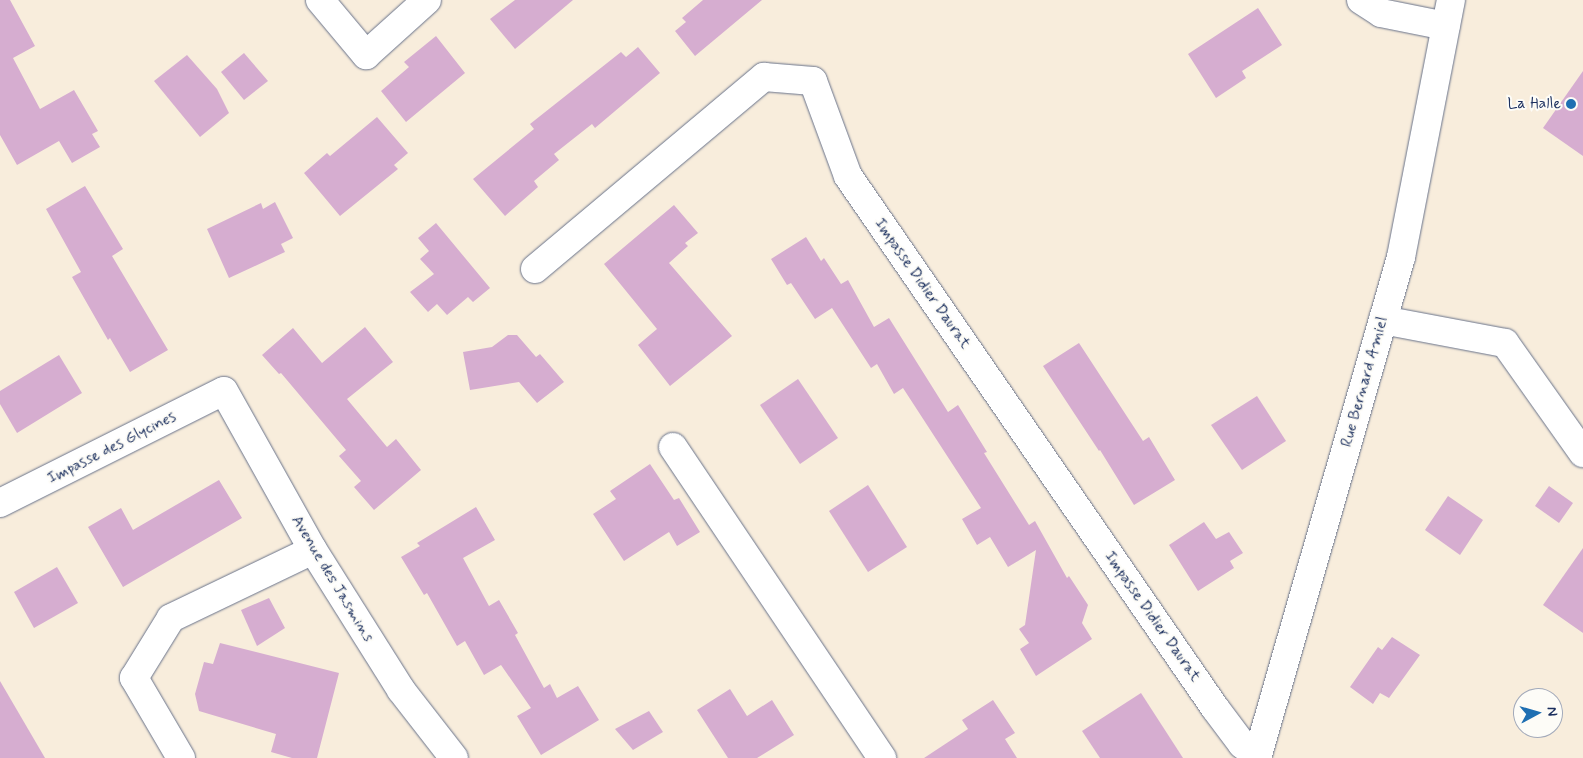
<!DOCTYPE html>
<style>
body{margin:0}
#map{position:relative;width:1583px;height:758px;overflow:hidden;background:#f8eddc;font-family:Mynerve,sans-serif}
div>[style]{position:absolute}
.building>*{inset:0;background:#d6add0}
.roads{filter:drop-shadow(0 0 1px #68728a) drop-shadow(0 0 1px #68728a)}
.minor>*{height:28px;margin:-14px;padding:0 14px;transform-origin:14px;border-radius:14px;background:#fff}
.dots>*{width:14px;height:14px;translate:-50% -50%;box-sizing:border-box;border:2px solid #fdfcf7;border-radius:50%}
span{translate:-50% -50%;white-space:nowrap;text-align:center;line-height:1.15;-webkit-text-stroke:4px #fdfcf7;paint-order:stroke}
.poi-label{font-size:16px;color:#1b2f5e}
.right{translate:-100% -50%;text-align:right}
.street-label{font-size:16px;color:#1b2f5e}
.north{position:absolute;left:1513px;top:688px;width:50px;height:50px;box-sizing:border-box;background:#fdfcf7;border:1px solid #a3aaba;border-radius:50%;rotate:84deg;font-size:14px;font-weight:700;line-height:20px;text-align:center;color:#1b2f5e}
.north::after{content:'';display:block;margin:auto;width:18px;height:22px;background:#1f6fb2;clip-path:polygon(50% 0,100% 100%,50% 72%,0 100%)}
</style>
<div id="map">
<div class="building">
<div style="clip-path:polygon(0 0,10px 0,35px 46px,13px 58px,40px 109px,74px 90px,98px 131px,92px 134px,100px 147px,72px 163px,59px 141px,17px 165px,0 135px)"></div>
<div style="clip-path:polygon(515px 0,573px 0,515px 49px,490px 19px)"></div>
<div style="clip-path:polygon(703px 0,762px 0,695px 56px,675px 31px,686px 22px,682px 18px)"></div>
<div style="clip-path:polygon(1258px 8px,1282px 45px,1242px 71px,1246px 78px,1216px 98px,1188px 54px)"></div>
<div style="clip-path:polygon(436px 36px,465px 73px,406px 122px,381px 91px,409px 67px,404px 62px)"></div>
<div style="clip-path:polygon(638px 47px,660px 73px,595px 128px,592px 124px,554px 154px,559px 160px,534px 181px,538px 187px,505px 216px,473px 179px,534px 129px,530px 124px,621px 52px,626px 57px)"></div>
<div style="clip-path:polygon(244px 53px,268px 81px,244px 100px,221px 72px)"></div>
<div style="clip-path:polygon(187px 55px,217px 89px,229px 113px,200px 137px,154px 81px)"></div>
<div style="clip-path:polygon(1583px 71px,1583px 156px,1543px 128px)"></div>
<div style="clip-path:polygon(377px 117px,408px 153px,394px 165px,398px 169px,340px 216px,304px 173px,327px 153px,330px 156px)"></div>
<div style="clip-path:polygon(85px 186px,123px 249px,112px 256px,168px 350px,130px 372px,110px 338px,108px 340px,72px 277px,81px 272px,46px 209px)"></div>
<div style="clip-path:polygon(275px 202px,293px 238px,281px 244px,285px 252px,229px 278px,207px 229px,261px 203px,263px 209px)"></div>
<div style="clip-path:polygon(674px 205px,698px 233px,685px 243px,688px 246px,669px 263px,732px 336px,670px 386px,638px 345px,657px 329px,604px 264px)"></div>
<div style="clip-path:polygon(436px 223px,490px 288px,473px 302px,468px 297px,447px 315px,437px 304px,428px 312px,410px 292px,434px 274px,420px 259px,429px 251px,418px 238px)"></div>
<div style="clip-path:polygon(806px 237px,821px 261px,824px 258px,841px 284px,848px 280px,874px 327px,889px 318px,948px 412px,958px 405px,987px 452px,984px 453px,1029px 525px,1035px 521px,1067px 578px,1069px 576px,1088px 605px,1082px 623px,1092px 639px,1036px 676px,1020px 649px,1029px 643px,1019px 629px,1025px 625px,1036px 550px,1008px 567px,990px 537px,977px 545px,962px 519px,981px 508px,903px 388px,894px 394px,877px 364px,871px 368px,832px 308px,815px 319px,791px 283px,787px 285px,771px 259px)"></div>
<div style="clip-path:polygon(365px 327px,393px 362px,347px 399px,387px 447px,396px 439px,421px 470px,374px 510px,354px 487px,361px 481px,339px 456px,346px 450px,281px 373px,279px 374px,262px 355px,293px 328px,322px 363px)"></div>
<div style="clip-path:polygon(508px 335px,517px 335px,536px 357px,540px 354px,564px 382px,537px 403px,519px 382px,470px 390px,463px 352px,492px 347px)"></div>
<div style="clip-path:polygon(1079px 343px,1143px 441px,1149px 437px,1175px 480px,1134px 505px,1100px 450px,1099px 451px,1043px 366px)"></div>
<div style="clip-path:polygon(59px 355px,82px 393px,17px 433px,0 404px,0 391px)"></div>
<div style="clip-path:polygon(798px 379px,838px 438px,800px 464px,760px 405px)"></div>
<div style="clip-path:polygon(1257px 396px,1286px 441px,1242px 470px,1211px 425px)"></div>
<div style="clip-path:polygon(650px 464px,674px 500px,679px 498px,700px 532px,677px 546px,669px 532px,624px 561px,593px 514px,616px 499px,610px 491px)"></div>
<div style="clip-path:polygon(219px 480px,242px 518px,123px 587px,88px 527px,121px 508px,133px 530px)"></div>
<div style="clip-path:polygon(868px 485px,907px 547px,868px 572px,829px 511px)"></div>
<div style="clip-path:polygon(1549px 486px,1573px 503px,1559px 523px,1535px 506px)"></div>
<div style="clip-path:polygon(1448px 496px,1483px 520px,1460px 555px,1425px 530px)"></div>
<div style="clip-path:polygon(476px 507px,495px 540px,463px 558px,489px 606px,499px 600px,518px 633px,515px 635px,544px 688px,550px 684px,557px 698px,578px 686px,599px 720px,541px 755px,517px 716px,531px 708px,501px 665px,484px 675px,465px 641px,457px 646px,427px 593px,424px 595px,401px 557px,420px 546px,417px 543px)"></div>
<div style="clip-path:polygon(1204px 522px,1216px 539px,1229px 532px,1243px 553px,1230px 561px,1234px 568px,1198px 591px,1169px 545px)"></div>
<div style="clip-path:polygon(1583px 548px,1583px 633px,1543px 605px)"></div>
<div style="clip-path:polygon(57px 567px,78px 603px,34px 628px,14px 592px)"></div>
<div style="clip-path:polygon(269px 598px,285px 628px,257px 646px,241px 610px)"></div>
<div style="clip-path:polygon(1392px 637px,1420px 655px,1389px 698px,1380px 693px,1373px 704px,1350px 687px,1378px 647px,1382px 650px)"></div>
<div style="clip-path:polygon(220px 643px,339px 673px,317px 758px,292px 758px,271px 752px,276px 734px,199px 711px,195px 694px,204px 662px,213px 664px)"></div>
<div style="clip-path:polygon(0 681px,45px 758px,0 758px)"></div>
<div style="clip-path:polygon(730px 689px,747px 716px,772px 700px,794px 735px,757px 758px,728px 758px,697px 710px)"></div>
<div style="clip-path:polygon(1141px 693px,1183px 758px,1100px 758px,1082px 731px)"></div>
<div style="clip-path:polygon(993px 700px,1015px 733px,1005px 739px,1017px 758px,924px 758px,968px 729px,962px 720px)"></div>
<div style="clip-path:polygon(649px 711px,663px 732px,633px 750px,615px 729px)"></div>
</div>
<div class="roads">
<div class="minor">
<div style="left:320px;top:0;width:72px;rotate:50.1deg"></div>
<div style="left:366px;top:55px;width:82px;rotate:-42deg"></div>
<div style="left:1361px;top:0;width:24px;rotate:33deg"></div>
<div style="left:1381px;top:13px;width:66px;rotate:11.3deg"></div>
<div style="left:535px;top:269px;width:299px;rotate:-40deg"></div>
<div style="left:764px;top:77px;width:49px;rotate:4.7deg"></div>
<div style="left:813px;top:81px;width:101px;rotate:69.8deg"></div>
<div style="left:848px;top:176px;width:646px;rotate:55.4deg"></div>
<div style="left:1215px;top:708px;width:45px;rotate:53.1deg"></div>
<div style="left:1242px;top:744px;width:19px;rotate:39deg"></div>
<div style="left:1383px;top:320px;width:124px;rotate:10.7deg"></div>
<div style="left:1505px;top:343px;width:135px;rotate:54.7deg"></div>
<div style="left:673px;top:447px;width:375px;rotate:56.1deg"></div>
<div style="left:0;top:503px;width:250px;rotate:-26.6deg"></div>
<div style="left:224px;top:391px;width:182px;rotate:60.8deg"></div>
<div style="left:313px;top:550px;width:165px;rotate:57.8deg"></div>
<div style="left:401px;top:690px;width:86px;rotate:52.1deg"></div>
<div style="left:181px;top:758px;width:93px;rotate:-120.4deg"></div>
<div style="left:134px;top:678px;width:70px;rotate:-58.3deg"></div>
<div style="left:171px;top:618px;width:157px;rotate:-25.6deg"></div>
<div style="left:1257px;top:758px;width:521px;rotate:-73.96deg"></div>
<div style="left:1401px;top:257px;width:262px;rotate:-79deg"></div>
</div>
</div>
<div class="dots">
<div style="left:1571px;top:104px;background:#1f6fb2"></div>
</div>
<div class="poi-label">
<span class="right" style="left:1561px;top:104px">La Halle</span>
</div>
<div class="street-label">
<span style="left:922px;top:284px;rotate:55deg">Impasse Didier Daurat</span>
<span style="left:1365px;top:382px;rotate:-74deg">Rue Bernard Amiel</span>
<span style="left:112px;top:448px;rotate:-27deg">Impasse des Glycines</span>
<span style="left:332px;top:579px;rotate:59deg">Avenue des Jasmins</span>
<span style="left:1152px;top:617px;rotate:55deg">Impasse Didier Daurat</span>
</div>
<div class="north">N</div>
</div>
